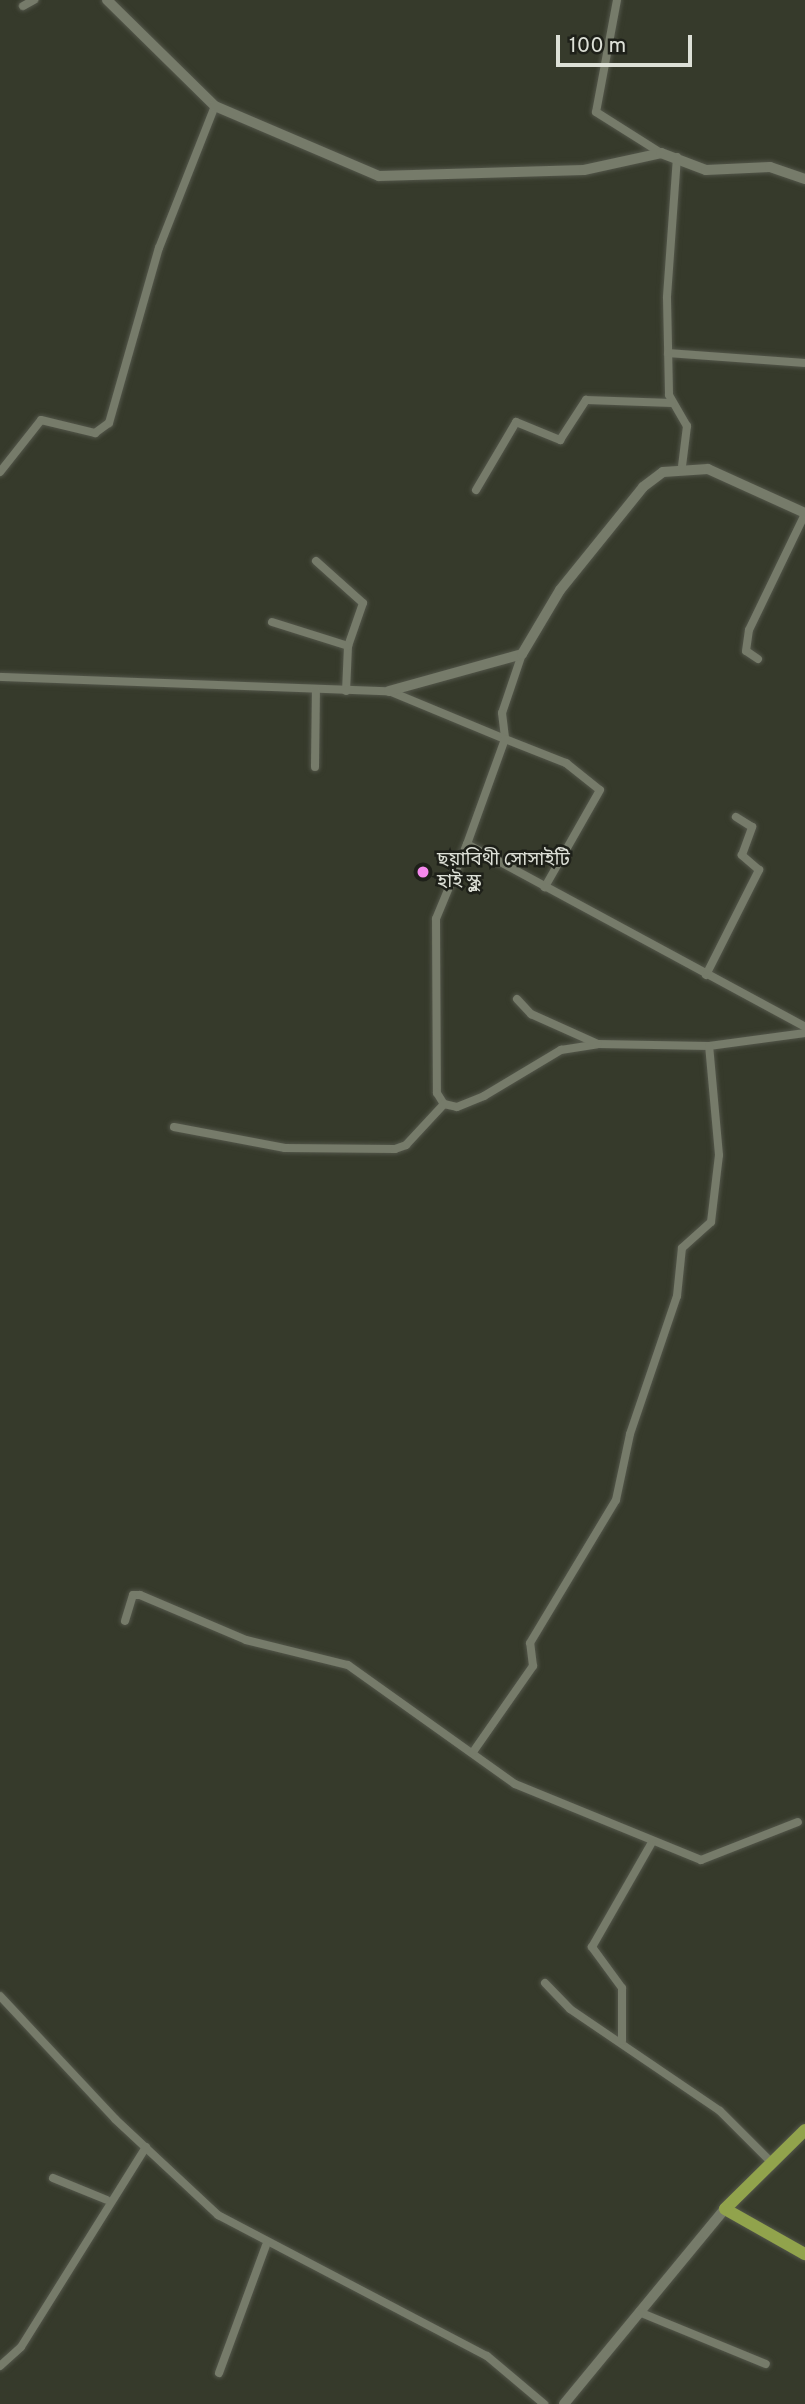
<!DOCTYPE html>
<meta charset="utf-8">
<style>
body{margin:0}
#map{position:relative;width:805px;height:2404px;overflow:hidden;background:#363a2b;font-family:Overpass,"Noto Sans Bengali",sans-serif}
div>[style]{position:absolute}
.roads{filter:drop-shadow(0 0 2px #53564a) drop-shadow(0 0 2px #53564a)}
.minor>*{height:8px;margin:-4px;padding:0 4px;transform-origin:4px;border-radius:4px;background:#767b6a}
.tertiary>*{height:10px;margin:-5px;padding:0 5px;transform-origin:5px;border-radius:5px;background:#767b6a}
.secondary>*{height:10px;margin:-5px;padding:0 5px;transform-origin:5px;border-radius:5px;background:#767b6a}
.primary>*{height:12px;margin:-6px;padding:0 6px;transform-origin:6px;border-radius:6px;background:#91a34c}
.dots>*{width:19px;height:19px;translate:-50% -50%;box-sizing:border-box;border:4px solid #1e2019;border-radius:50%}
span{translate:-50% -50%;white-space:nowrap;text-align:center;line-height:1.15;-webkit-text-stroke:5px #1e2019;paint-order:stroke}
.poi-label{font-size:19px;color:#dde0d7}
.left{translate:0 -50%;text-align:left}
.scale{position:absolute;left:556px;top:35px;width:136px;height:32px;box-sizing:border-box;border:4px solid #dde0d7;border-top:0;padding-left:9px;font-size:21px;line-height:24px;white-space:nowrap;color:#dde0d7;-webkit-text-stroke:5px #1e2019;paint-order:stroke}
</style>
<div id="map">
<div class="roads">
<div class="minor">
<div style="left:617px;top:0;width:114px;rotate:100.6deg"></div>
<div style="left:596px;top:112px;width:77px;rotate:32.2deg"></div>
<div style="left:23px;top:6px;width:13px;rotate:-29deg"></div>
<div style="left:677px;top:157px;width:141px;rotate:94.1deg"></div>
<div style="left:667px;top:298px;width:97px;rotate:88.8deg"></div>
<div style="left:669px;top:395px;width:36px;rotate:60deg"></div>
<div style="left:687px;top:426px;width:40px;rotate:97.1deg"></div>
<div style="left:668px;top:353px;width:137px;rotate:4.2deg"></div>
<div style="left:0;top:472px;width:66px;rotate:-51.7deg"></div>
<div style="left:41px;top:420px;width:56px;rotate:13.5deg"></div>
<div style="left:95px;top:433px;width:17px;rotate:-36deg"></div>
<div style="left:109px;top:423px;width:182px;rotate:-74.1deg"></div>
<div style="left:159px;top:248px;width:153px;rotate:-68.5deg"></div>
<div style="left:476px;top:490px;width:79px;rotate:-59.5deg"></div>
<div style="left:516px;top:422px;width:48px;rotate:22.2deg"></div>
<div style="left:560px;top:440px;width:48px;rotate:-57deg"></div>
<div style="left:586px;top:400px;width:86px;rotate:2deg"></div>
<div style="left:316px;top:561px;width:63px;rotate:41.8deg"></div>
<div style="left:363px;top:603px;width:46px;rotate:109.2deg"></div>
<div style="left:348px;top:646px;width:45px;rotate:92.5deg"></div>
<div style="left:272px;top:622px;width:80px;rotate:17.5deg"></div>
<div style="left:522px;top:654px;width:62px;rotate:108.7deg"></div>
<div style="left:502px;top:713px;width:26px;rotate:83deg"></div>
<div style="left:505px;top:739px;width:66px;rotate:21.5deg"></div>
<div style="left:566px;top:763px;width:43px;rotate:38.5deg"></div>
<div style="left:600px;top:790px;width:112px;rotate:119.6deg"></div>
<div style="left:758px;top:659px;width:14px;rotate:-146deg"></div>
<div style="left:746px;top:651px;width:21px;rotate:-82deg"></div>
<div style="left:749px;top:630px;width:129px;rotate:-64.2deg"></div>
<div style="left:0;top:677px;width:389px;rotate:2.1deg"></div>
<div style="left:389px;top:691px;width:126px;rotate:22.5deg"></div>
<div style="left:505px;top:739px;width:112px;rotate:109.9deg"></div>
<div style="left:467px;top:844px;width:384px;rotate:28.4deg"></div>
<div style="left:315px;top:767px;width:77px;rotate:-89.3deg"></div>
<div style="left:467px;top:844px;width:81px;rotate:112.5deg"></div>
<div style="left:436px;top:919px;width:174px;rotate:89.7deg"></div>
<div style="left:437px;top:1093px;width:13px;rotate:58deg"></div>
<div style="left:444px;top:1104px;width:13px;rotate:13deg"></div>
<div style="left:457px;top:1107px;width:29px;rotate:-22deg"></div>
<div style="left:484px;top:1096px;width:90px;rotate:-30.9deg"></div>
<div style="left:561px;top:1050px;width:37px;rotate:-9deg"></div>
<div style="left:598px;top:1044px;width:111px;rotate:1deg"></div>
<div style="left:709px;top:1046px;width:97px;rotate:-7.7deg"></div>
<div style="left:706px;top:975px;width:118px;rotate:-63.2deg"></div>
<div style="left:759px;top:870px;width:23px;rotate:-139deg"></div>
<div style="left:742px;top:855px;width:30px;rotate:-70deg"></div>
<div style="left:752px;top:827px;width:19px;rotate:-148deg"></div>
<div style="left:517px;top:999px;width:21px;rotate:47deg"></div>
<div style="left:531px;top:1014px;width:73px;rotate:24.1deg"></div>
<div style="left:174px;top:1127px;width:113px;rotate:10.7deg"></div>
<div style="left:285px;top:1148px;width:110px;rotate:0.5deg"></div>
<div style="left:395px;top:1149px;width:12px;rotate:-20deg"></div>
<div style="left:406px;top:1145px;width:56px;rotate:-47.2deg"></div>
<div style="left:125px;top:1621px;width:27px;rotate:-73deg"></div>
<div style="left:133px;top:1595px;width:7px"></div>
<div style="left:140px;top:1595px;width:115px;rotate:23deg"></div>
<div style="left:246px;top:1640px;width:105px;rotate:13.8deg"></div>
<div style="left:348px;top:1665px;width:205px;rotate:35.5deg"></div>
<div style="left:515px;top:1784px;width:201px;rotate:22.2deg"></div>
<div style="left:701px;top:1860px;width:104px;rotate:-21.4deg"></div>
<div style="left:473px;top:1752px;width:105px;rotate:-55.1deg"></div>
<div style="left:533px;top:1666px;width:23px;rotate:-97deg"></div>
<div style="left:530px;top:1643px;width:167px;rotate:-59deg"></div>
<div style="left:616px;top:1500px;width:67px;rotate:-78deg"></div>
<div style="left:630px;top:1434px;width:146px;rotate:-71.2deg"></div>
<div style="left:677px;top:1296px;width:48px;rotate:-84.1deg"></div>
<div style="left:682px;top:1248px;width:39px;rotate:-42deg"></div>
<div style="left:711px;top:1222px;width:67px;rotate:-83.2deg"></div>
<div style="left:719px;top:1155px;width:109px;rotate:-95.2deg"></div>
<div style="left:545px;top:1983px;width:36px;rotate:46deg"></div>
<div style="left:570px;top:2009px;width:181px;rotate:34.2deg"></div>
<div style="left:720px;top:2111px;width:74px;rotate:45deg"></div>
<div style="left:0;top:1996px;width:168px;rotate:46.9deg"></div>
<div style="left:115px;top:2119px;width:141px;rotate:43deg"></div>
<div style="left:218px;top:2215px;width:304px;rotate:27.7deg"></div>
<div style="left:487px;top:2356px;width:75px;rotate:40.1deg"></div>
<div style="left:622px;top:2041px;width:53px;rotate:-90deg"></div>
<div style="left:622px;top:1988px;width:51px;rotate:-126.2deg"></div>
<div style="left:592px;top:1947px;width:119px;rotate:-60.2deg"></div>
<div style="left:53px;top:2178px;width:58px;rotate:22.2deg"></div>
<div style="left:639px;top:2312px;width:137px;rotate:22.3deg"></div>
<div style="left:0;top:2366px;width:28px;rotate:-42deg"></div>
<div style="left:21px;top:2347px;width:236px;rotate:-58deg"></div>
<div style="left:219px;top:2373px;width:136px;rotate:-69.8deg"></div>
</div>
<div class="tertiary">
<div style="left:107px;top:0;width:151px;rotate:44.5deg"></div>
<div style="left:215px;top:106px;width:178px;rotate:23.1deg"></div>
<div style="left:379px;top:176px;width:205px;rotate:-1.7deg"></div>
<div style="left:584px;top:170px;width:79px;rotate:-12.4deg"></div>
<div style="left:661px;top:153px;width:48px;rotate:20.7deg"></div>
<div style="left:706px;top:170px;width:64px;rotate:-2.7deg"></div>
<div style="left:770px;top:167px;width:37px;rotate:19deg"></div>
<div style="left:564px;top:2404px;width:253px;rotate:-50.5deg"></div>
</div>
<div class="secondary">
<div style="left:389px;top:691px;width:138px;rotate:-15.5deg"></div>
<div style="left:522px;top:654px;width:74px;rotate:-59.3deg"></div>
<div style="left:560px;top:590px;width:132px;rotate:-51.1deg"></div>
<div style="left:643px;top:487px;width:25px;rotate:-37deg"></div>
<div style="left:663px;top:472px;width:45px;rotate:-3.8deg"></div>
<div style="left:708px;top:469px;width:107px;rotate:24.4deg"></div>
</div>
<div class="primary">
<div style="left:805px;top:2130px;width:112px;rotate:135.4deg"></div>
<div style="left:725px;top:2209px;width:92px;rotate:29.4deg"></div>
</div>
</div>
<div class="dots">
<div style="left:423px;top:872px;background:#f688ed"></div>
</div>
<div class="poi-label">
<span class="left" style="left:437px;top:872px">ছয়াবিথী সোসাইটি<br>হাই স্কুল</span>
</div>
<div class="scale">100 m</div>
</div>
